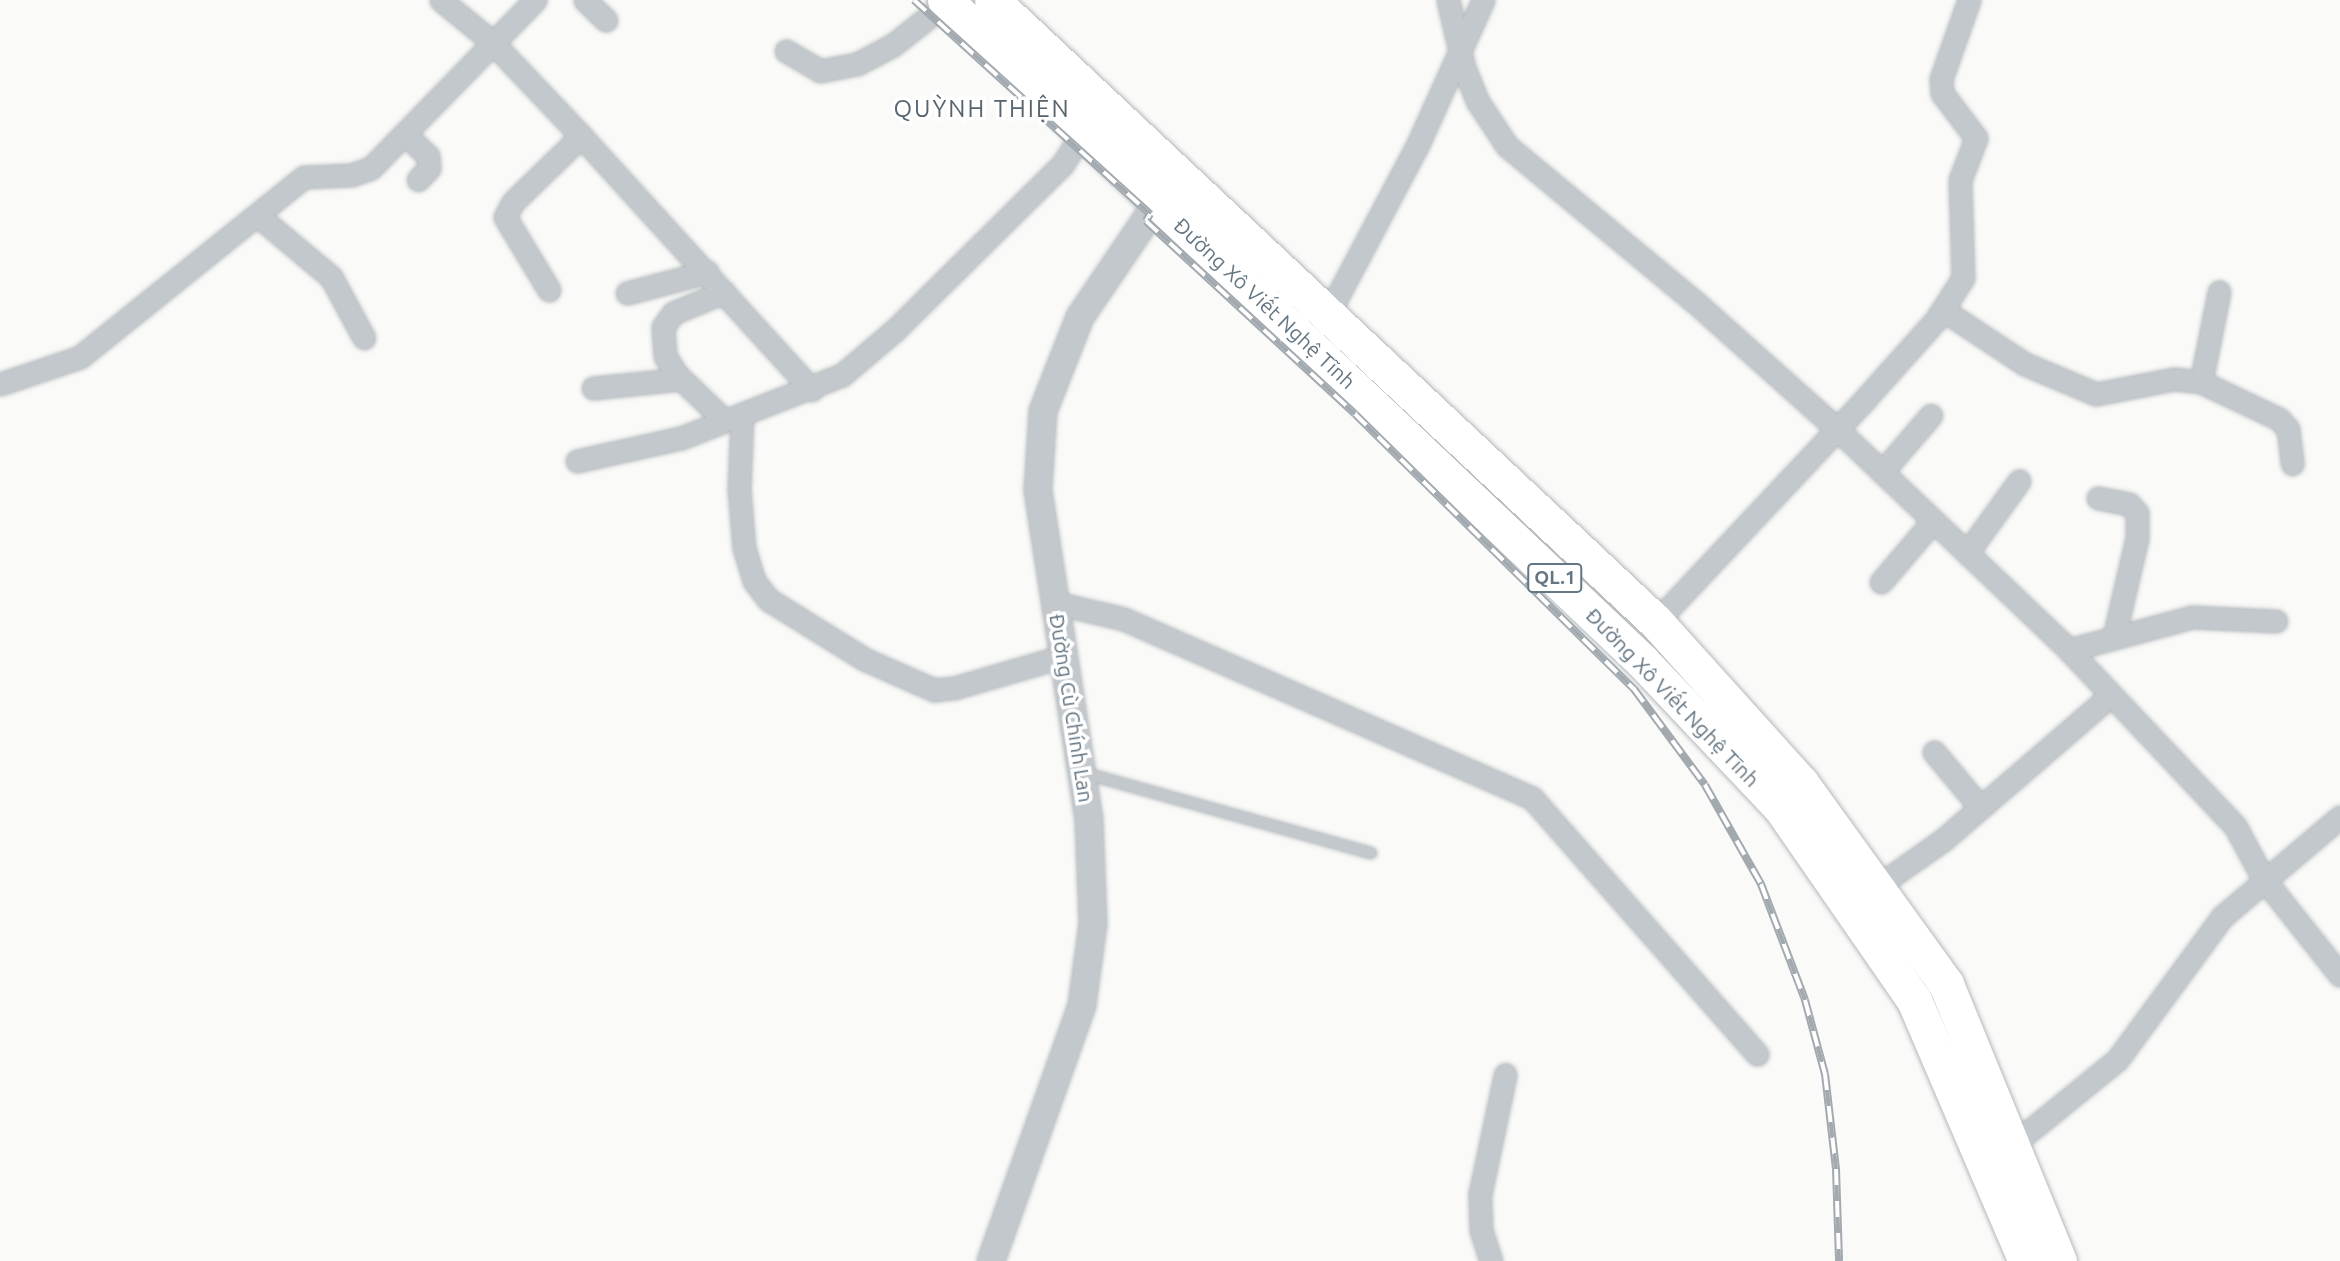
<!DOCTYPE html>
<meta charset="utf-8">
<style>
body{margin:0}
#map{position:relative;width:2340px;height:1261px;overflow:hidden;background:#fafaf8;font-family:Ubuntu,sans-serif}
div>[style]{position:absolute}
.roads{filter:drop-shadow(0 0 2px #b4b9bd) drop-shadow(0 0 2px #b4b9bd)}
.service>*{height:10px;margin:-5px;padding:0 5px;transform-origin:5px;border-radius:5px;background:#c3c8cc}
.minor>*{height:21px;margin:-10.5px;padding:0 10.5px;transform-origin:10.5px;border-radius:10.5px;background:#c3c8cc}
.tertiary>*{height:26px;margin:-13px;padding:0 13px;transform-origin:13px;border-radius:13px;background:#c3c8cc}
.trunk>*{height:35px;margin:-17.5px;padding:0 17.5px;transform-origin:17.5px;border-radius:17.5px;background:#fff}
.rail>*{height:8px;margin-top:-4px;transform-origin:0;background:repeating-linear-gradient(90deg,#fff 0 16px,#a2aab0 0 32px);box-sizing:border-box;border-block:2px solid #a2aab0}
span{translate:-50% -50%;white-space:nowrap;text-align:center;line-height:1.15;-webkit-text-stroke:7px #fff;paint-order:stroke}
.shield-label span{padding:2px 5px;background:#fff;border:2px solid;border-radius:5px;-webkit-text-stroke-width:0}
.shield-label{font-size:19px;color:#657683;font-weight:700}
.street-label{font-size:21px;color:#657683}
.quarter-label{font-size:24px;color:#57646e;letter-spacing:2px}
</style>
<div id="map">
<div class="roads">
<div class="service">
<div style="left:1084px;top:773px;width:298px;rotate:15.6deg"></div>
</div>
<div class="minor">
<div style="left:441px;top:0;width:65px;rotate:39.4deg"></div>
<div style="left:491px;top:41px;width:131px;rotate:46.5deg"></div>
<div style="left:581px;top:136px;width:343px;rotate:47.7deg"></div>
<div style="left:585px;top:0;width:29px;rotate:44deg"></div>
<div style="left:1448px;top:0;width:70px;rotate:76.8deg"></div>
<div style="left:1464px;top:68px;width:37px;rotate:68deg"></div>
<div style="left:1478px;top:102px;width:53px;rotate:56.6deg"></div>
<div style="left:1507px;top:146px;width:244px;rotate:39.7deg"></div>
<div style="left:1695px;top:302px;width:188px;rotate:41.8deg"></div>
<div style="left:1835px;top:427px;width:323px;rotate:43.6deg"></div>
<div style="left:2069px;top:650px;width:242px;rotate:46.7deg"></div>
<div style="left:2235px;top:826px;width:59px;rotate:61.7deg"></div>
<div style="left:2263px;top:878px;width:124px;rotate:51.6deg"></div>
<div style="left:786px;top:51px;width:39px;rotate:30deg"></div>
<div style="left:820px;top:71px;width:38px;rotate:-11deg"></div>
<div style="left:857px;top:64px;width:41px;rotate:-27.8deg"></div>
<div style="left:893px;top:45px;width:73px;rotate:-38.3deg"></div>
<div style="left:405px;top:134px;width:32px;rotate:44deg"></div>
<div style="left:428px;top:156px;width:12px;rotate:85deg"></div>
<div style="left:429px;top:168px;width:16px;rotate:133deg"></div>
<div style="left:257px;top:215px;width:97px;rotate:40deg"></div>
<div style="left:331px;top:277px;width:69px;rotate:61.6deg"></div>
<div style="left:549px;top:290px;width:85px;rotate:-121.1deg"></div>
<div style="left:505px;top:217px;width:17px;rotate:-62deg"></div>
<div style="left:513px;top:202px;width:95px;rotate:-44.1deg"></div>
<div style="left:627px;top:293px;width:83px;rotate:-14.7deg"></div>
<div style="left:1943px;top:310px;width:98px;rotate:33.4deg"></div>
<div style="left:2025px;top:364px;width:77px;rotate:22.9deg"></div>
<div style="left:2096px;top:394px;width:79px;rotate:-10.9deg"></div>
<div style="left:2174px;top:379px;width:27px;rotate:6deg"></div>
<div style="left:2201px;top:382px;width:86px;rotate:25.4deg"></div>
<div style="left:2279px;top:419px;width:13px;rotate:48deg"></div>
<div style="left:2288px;top:429px;width:35px;rotate:83deg"></div>
<div style="left:1327px;top:316px;width:195px;rotate:-62.1deg"></div>
<div style="left:1418px;top:144px;width:158px;rotate:-65.7deg"></div>
<div style="left:2201px;top:382px;width:92px;rotate:-78.7deg"></div>
<div style="left:0;top:384px;width:84px;rotate:-18.6deg"></div>
<div style="left:80px;top:357px;width:287px;rotate:-38.8deg"></div>
<div style="left:304px;top:177px;width:47px;rotate:-2.4deg"></div>
<div style="left:351px;top:175px;width:21px;rotate:-19deg"></div>
<div style="left:371px;top:168px;width:235px;rotate:-45.7deg"></div>
<div style="left:593px;top:388px;width:88px;rotate:-5.8deg"></div>
<div style="left:742px;top:415px;width:74px;rotate:92.3deg"></div>
<div style="left:739px;top:489px;width:59px;rotate:85.2deg"></div>
<div style="left:744px;top:548px;width:34px;rotate:73deg"></div>
<div style="left:754px;top:581px;width:24px;rotate:52deg"></div>
<div style="left:769px;top:600px;width:112px;rotate:31.8deg"></div>
<div style="left:864px;top:659px;width:77px;rotate:23.9deg"></div>
<div style="left:934px;top:690px;width:20px;rotate:-6deg"></div>
<div style="left:954px;top:688px;width:115px;rotate:-16.2deg"></div>
<div style="left:724px;top:420px;width:65px;rotate:-136.2deg"></div>
<div style="left:677px;top:375px;width:22px;rotate:-122deg"></div>
<div style="left:665px;top:356px;width:29px;rotate:-94deg"></div>
<div style="left:663px;top:327px;width:17px;rotate:-54deg"></div>
<div style="left:673px;top:313px;width:55px;rotate:-22.4deg"></div>
<div style="left:577px;top:461px;width:107px;rotate:-12.5deg"></div>
<div style="left:681px;top:438px;width:173px;rotate:-21.4deg"></div>
<div style="left:842px;top:375px;width:71px;rotate:-40.4deg"></div>
<div style="left:896px;top:329px;width:233px;rotate:-44.7deg"></div>
<div style="left:1062px;top:165px;width:50px;rotate:-57.3deg"></div>
<div style="left:1882px;top:472px;width:75px;rotate:-49.3deg"></div>
<div style="left:2098px;top:498px;width:32px;rotate:11deg"></div>
<div style="left:2129px;top:504px;width:12px;rotate:48deg"></div>
<div style="left:2137px;top:513px;width:25px;rotate:90deg"></div>
<div style="left:2137px;top:538px;width:102px;rotate:103.1deg"></div>
<div style="left:1967px;top:553px;width:89px;rotate:-54.2deg"></div>
<div style="left:1881px;top:582px;width:80px;rotate:-49.6deg"></div>
<div style="left:1056px;top:603px;width:70px;rotate:13.2deg"></div>
<div style="left:1124px;top:619px;width:446px;rotate:23.7deg"></div>
<div style="left:1532px;top:798px;width:341px;rotate:48.7deg"></div>
<div style="left:1656px;top:622px;width:307px;rotate:-46.8deg"></div>
<div style="left:1866px;top:398px;width:105px;rotate:-48.1deg"></div>
<div style="left:1936px;top:320px;width:50px;rotate:-57.3deg"></div>
<div style="left:1963px;top:278px;width:98px;rotate:-91.8deg"></div>
<div style="left:1960px;top:180px;width:45px;rotate:-69.1deg"></div>
<div style="left:1976px;top:138px;width:56px;rotate:-127.1deg"></div>
<div style="left:1942px;top:93px;width:14px;rotate:-94deg"></div>
<div style="left:1941px;top:79px;width:84px;rotate:-70.5deg"></div>
<div style="left:2069px;top:650px;width:127px;rotate:-15deg"></div>
<div style="left:2192px;top:617px;width:84px;rotate:2.7deg"></div>
<div style="left:1934px;top:752px;width:72px;rotate:50.1deg"></div>
<div style="left:1879px;top:885px;width:78px;rotate:-35.1deg"></div>
<div style="left:1943px;top:840px;width:222px;rotate:-40.8deg"></div>
<div style="left:2011px;top:1146px;width:136px;rotate:-39.1deg"></div>
<div style="left:2117px;top:1060px;width:177px;rotate:-53.7deg"></div>
<div style="left:2222px;top:917px;width:155px;rotate:-40.3deg"></div>
<div style="left:1491px;top:1261px;width:33px;rotate:-108deg"></div>
<div style="left:1481px;top:1230px;width:36px;rotate:-92deg"></div>
<div style="left:1480px;top:1194px;width:122px;rotate:-78.1deg"></div>
</div>
<div class="tertiary">
<div style="left:991px;top:1261px;width:272px;rotate:-70.4deg"></div>
<div style="left:1082px;top:1005px;width:82px;rotate:-82.3deg"></div>
<div style="left:1093px;top:924px;width:104px;rotate:-92.2deg"></div>
<div style="left:1089px;top:820px;width:335px;rotate:-98.8deg"></div>
<div style="left:1038px;top:489px;width:78px;rotate:-86.3deg"></div>
<div style="left:1043px;top:411px;width:101px;rotate:-68.5deg"></div>
<div style="left:1080px;top:317px;width:125px;rotate:-55.8deg"></div>
<div style="left:1150px;top:214px;width:30px;rotate:-46deg"></div>
</div>
<div class="trunk">
<div style="left:945px;top:0;width:961px;rotate:43.48deg"></div>
<div style="left:1642px;top:661px;width:202px;rotate:46.6deg"></div>
<div style="left:1781px;top:808px;width:234px;rotate:55.3deg"></div>
<div style="left:1914px;top:1000px;width:284px;rotate:66.8deg"></div>
<div style="left:992px;top:0;width:910px;rotate:43.13deg"></div>
<div style="left:1656px;top:622px;width:217px;rotate:48deg"></div>
<div style="left:1801px;top:783px;width:248px;rotate:54.2deg"></div>
<div style="left:1946px;top:984px;width:299px;rotate:67.8deg"></div>
</div>
</div>
<div class="rail">
<div style="left:914px;top:0;width:319px;rotate:42.2deg"></div>
<div style="left:1150px;top:214px;width:8px;rotate:120deg"></div>
<div style="left:1146px;top:221px;width:284px;rotate:42.7deg"></div>
<div style="left:1355px;top:414px;width:392px;rotate:44.6deg"></div>
<div style="left:1634px;top:689px;width:119px;rotate:53.5deg"></div>
<div style="left:1705px;top:785px;width:114px;rotate:60.5deg"></div>
<div style="left:1761px;top:884px;width:124px;rotate:69.2deg"></div>
<div style="left:1805px;top:1000px;width:77px;rotate:74.9deg"></div>
<div style="left:1825px;top:1074px;width:96px;rotate:83.4deg"></div>
<div style="left:1836px;top:1169px;width:92px;rotate:88.1deg"></div>
</div>
<div class="shield-label">
<span style="left:1555px;top:578px">QL.1</span>
</div>
<div class="street-label">
<span style="left:1265px;top:303px;rotate:43deg">Đường Xô Viết Nghệ Tĩnh</span>
<span style="left:1673px;top:697px;rotate:46deg">Đường Xô Viết Nghệ Tĩnh</span>
<span style="left:1072px;top:708px;rotate:81deg">Đường Cù Chính Lan</span>
</div>
<div class="quarter-label">
<span style="left:982px;top:109px">QUỲNH THIỆN</span>
</div>
</div>
